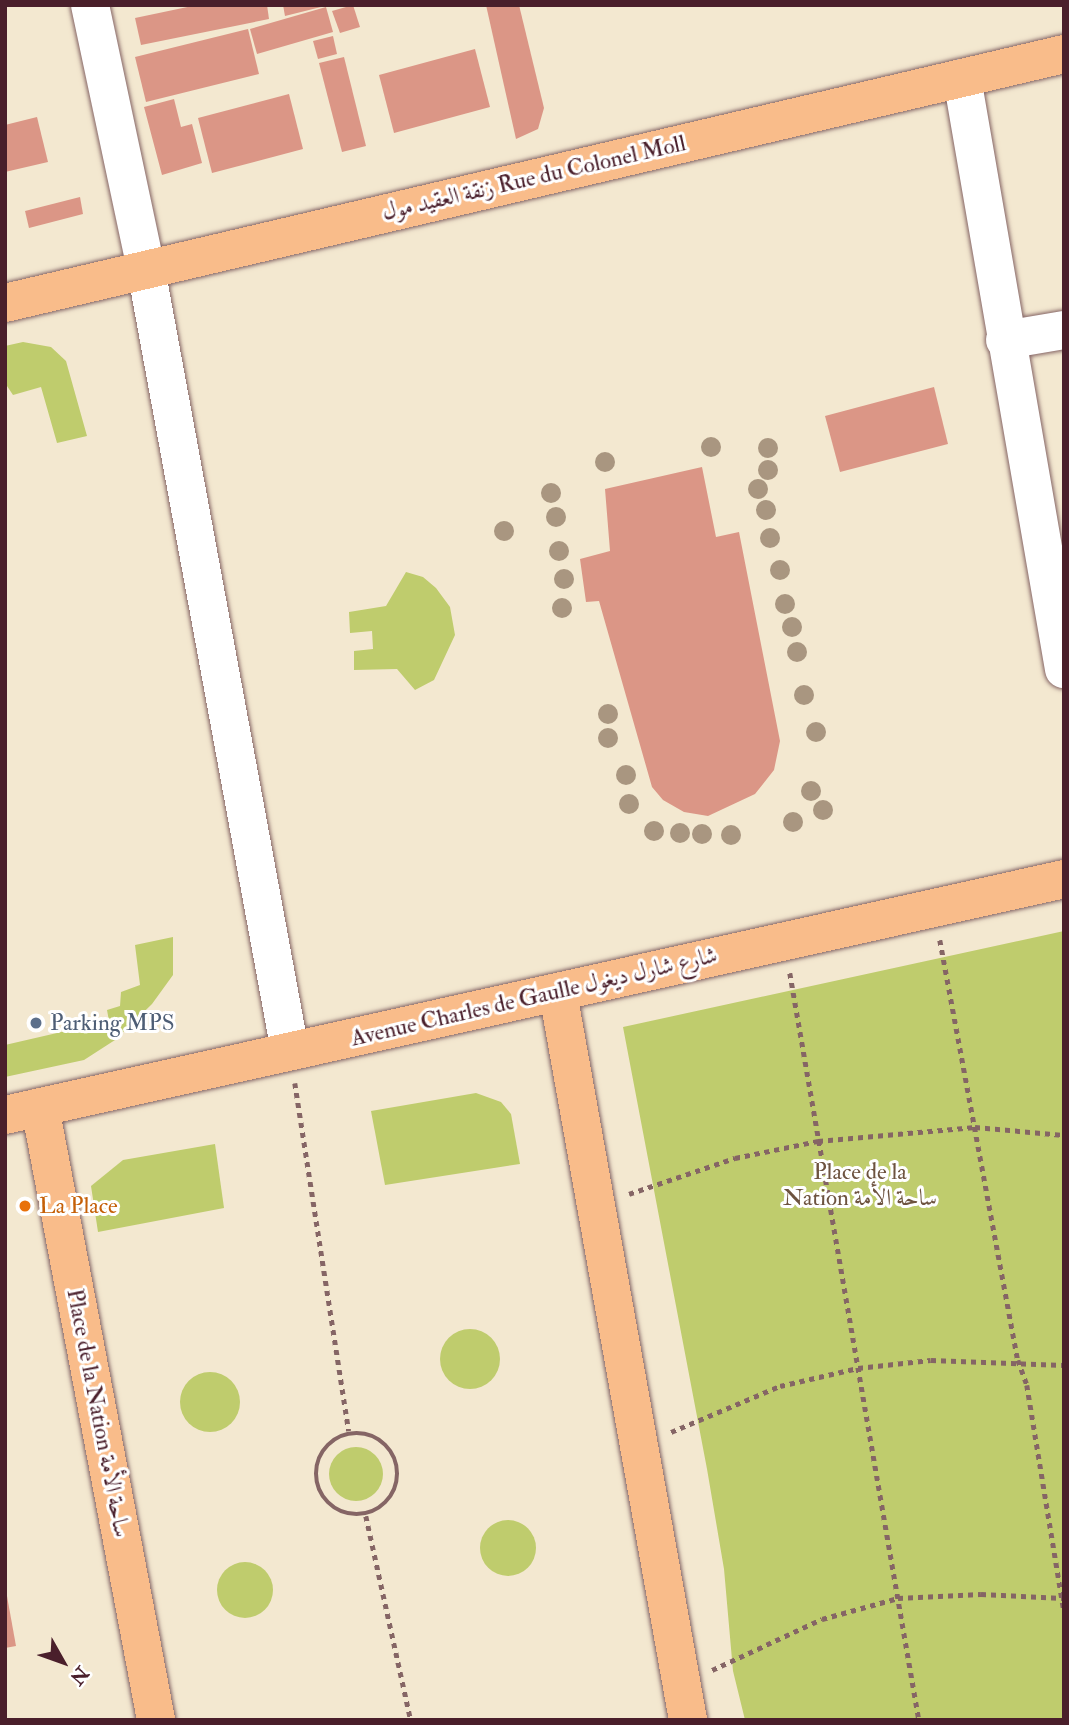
<!DOCTYPE html>
<meta charset="utf-8">
<style>
body{margin:0}
#map{position:relative;width:1069px;height:1725px;overflow:hidden;background:#f3e8d0;font-family:"IM FELL Double Pica",Amiri,serif}
div>[style]{position:absolute}
.green>*{inset:0;background:#bfcc6d}
.round{border-radius:50%}
.building>*{inset:0;background:#db9686}
.path>*{height:4.5px;margin-top:-2.25px;transform-origin:0;background:repeating-linear-gradient(90deg,#856565 0 5px,transparent 0 10px)}
.path>.ring{margin:-2.25px;padding:0;box-sizing:content-box;background:none;border:4.5px solid #856565;border-radius:50%}
.roads{filter:drop-shadow(0 0 2px #856565) drop-shadow(0 0 2px #856565)}
.minor>*{height:38px;margin:-19px;padding:0 19px;transform-origin:19px;border-radius:19px;background:#fff}
.major>*{height:38px;margin:-19px;padding:0 19px;transform-origin:19px;border-radius:19px;background:#f9bc8a}
.trees>*{width:20px;height:20px;margin:-10px;border-radius:50%;background:#a99680}
.dots>*{width:19px;height:19px;translate:-50% -50%;box-sizing:border-box;border:4px solid #fff;border-radius:50%}
span{translate:-50% -50%;white-space:nowrap;text-align:center;line-height:1.15;-webkit-text-stroke:6px #fff;paint-order:stroke}
.street-label{font-size:23px;color:#4a1f2b}
.service-label{font-size:23px;color:#4e5e75}
.left{translate:0 -50%;text-align:left}
.park-label{font-size:23px;color:#6d533f}
.food-label{font-size:23px;color:#c56008}
.frame{position:absolute;inset:0;border:7px solid #4a1f2b;pointer-events:none}
.north{position:absolute;left:28px;top:1627px;width:70px;height:70px;-webkit-text-stroke:5px #fff;paint-order:stroke;rotate:130deg;font-size:19px;font-weight:700;line-height:28px;text-align:center;color:#4a1f2b}
.north::after{content:'';display:block;margin:auto;width:24px;height:32px;background:#4a1f2b;clip-path:polygon(50% 0,100% 100%,50% 72%,0 100%)}
</style>
<div id="map">
<div class="green">
<div style="clip-path:polygon(23px 342px,51px 347px,66px 361px,87px 436px,57px 443px,41px 387px,13px 395px,5px 383px,5px 346px)"></div>
<div style="clip-path:polygon(406px 572px,423px 577px,436px 588px,450px 607px,455px 635px,434px 680px,415px 690px,397px 669px,354px 670px,354px 651px,373px 649px,372px 631px,350px 633px,349px 612px,386px 606px)"></div>
<div style="clip-path:polygon(1064px 931px,1064px 1720px,745px 1720px,733px 1671px,724px 1569px,707px 1469px,623px 1027px)"></div>
<div style="clip-path:polygon(173px 937px,173px 975px,152px 1004px,115px 1040px,84px 1060px,5px 1077px,5px 1045px,109px 1021px,107px 1010px,120px 1006px,121px 992px,140px 985px,135px 945px)"></div>
<div style="clip-path:polygon(476px 1093px,501px 1102px,511px 1114px,520px 1164px,385px 1185px,371px 1111px)"></div>
<div style="clip-path:polygon(215px 1144px,224px 1208px,98px 1232px,91px 1186px,123px 1160px)"></div>
<div class="round" style="left:440px;top:1329px;width:60px;height:60px"></div>
<div class="round" style="left:180px;top:1372px;width:60px;height:60px"></div>
<div class="round" style="left:329px;top:1447px;width:54px;height:54px"></div>
<div class="round" style="left:480px;top:1520px;width:56px;height:56px"></div>
<div class="round" style="left:217px;top:1562px;width:56px;height:56px"></div>
</div>
<div class="building">
<div style="clip-path:polygon(197px 5px,267px 5px,269px 19px,141px 45px,135px 18px)"></div>
<div style="clip-path:polygon(283px 5px,325px 5px,325px 6px,285px 16px)"></div>
<div style="clip-path:polygon(353px 5px,360px 27px,340px 33px,332px 11px)"></div>
<div style="clip-path:polygon(486px 5px,519px 5px,544px 108px,538px 129px,516px 139px)"></div>
<div style="clip-path:polygon(326px 7px,333px 32px,257px 54px,250px 29px)"></div>
<div style="clip-path:polygon(248px 29px,259px 74px,146px 102px,135px 57px)"></div>
<div style="clip-path:polygon(333px 36px,337px 54px,318px 59px,313px 41px)"></div>
<div style="clip-path:polygon(475px 49px,490px 107px,394px 133px,379px 75px)"></div>
<div style="clip-path:polygon(344px 57px,366px 146px,342px 152px,319px 63px)"></div>
<div style="clip-path:polygon(289px 94px,303px 149px,212px 173px,198px 118px)"></div>
<div style="clip-path:polygon(174px 99px,181px 127px,192px 124px,202px 163px,162px 175px,144px 107px)"></div>
<div style="clip-path:polygon(37px 117px,48px 162px,5px 172px,5px 125px)"></div>
<div style="clip-path:polygon(80px 197px,83px 214px,29px 228px,25px 211px)"></div>
<div style="clip-path:polygon(934px 387px,948px 444px,840px 472px,825px 416px)"></div>
<div style="clip-path:polygon(702px 467px,716px 537px,739px 532px,780px 741px,774px 770px,755px 794px,708px 816px,684px 812px,663px 800px,652px 787px,599px 601px,586px 602px,580px 559px,610px 551px,605px 489px)"></div>
<div style="clip-path:polygon(5px 1585px,16px 1646px,5px 1648px)"></div>
</div>
<div class="path">
<div style="left:940px;top:940px;width:427px;rotate:79.5deg"></div>
<div style="left:1018px;top:1360px;width:27px;rotate:70deg"></div>
<div style="left:1027px;top:1385px;width:228px;rotate:80.7deg"></div>
<div style="left:790px;top:973px;width:758px;rotate:80.2deg"></div>
<div style="left:295px;top:1083px;width:352px;rotate:81.2deg"></div>
<div style="left:629px;top:1194px;width:112px;rotate:-18.8deg"></div>
<div style="left:735px;top:1158px;width:85px;rotate:-11.6deg"></div>
<div style="left:818px;top:1141px;width:158px;rotate:-5.1deg"></div>
<div style="left:975px;top:1127px;width:89px;rotate:5.1deg"></div>
<div style="left:671px;top:1432px;width:118px;rotate:-22.9deg"></div>
<div style="left:780px;top:1386px;width:80px;rotate:-13deg"></div>
<div style="left:858px;top:1368px;width:73px;rotate:-6.3deg"></div>
<div style="left:931px;top:1360px;width:133px;rotate:2.2deg"></div>
<div class="ring" style="left:316px;top:1433px;width:77.5px;height:77.5px"></div>
<div style="left:366px;top:1516px;width:209px;rotate:77.6deg"></div>
<div style="left:712px;top:1670px;width:121px;rotate:-24.9deg"></div>
<div style="left:822px;top:1619px;width:79px;rotate:-15.4deg"></div>
<div style="left:898px;top:1598px;width:83px;rotate:-2.8deg"></div>
<div style="left:981px;top:1594px;width:82px;rotate:2.8deg"></div>
</div>
<div class="roads">
<div class="minor">
<div style="left:90px;top:5px;width:270px;rotate:78deg"></div>
<div style="left:146px;top:269px;width:795px;rotate:79.57deg"></div>
<div style="left:962px;top:78px;width:600px;rotate:80.21deg"></div>
<div style="left:1005px;top:340px;width:60px;rotate:-9.6deg"></div>
</div>
<div class="major">
<div style="left:5px;top:303px;width:1088px;rotate:-13.23deg"></div>
<div style="left:558px;top:993px;width:739px;rotate:79.86deg"></div>
<div style="left:40px;top:1107px;width:624px;rotate:79.28deg"></div>
<div style="left:5px;top:1115px;width:1085px;rotate:-12.56deg"></div>
</div>
</div>
<div class="trees">
<div style="left:711px;top:447px"></div>
<div style="left:768px;top:448px"></div>
<div style="left:605px;top:462px"></div>
<div style="left:768px;top:470px"></div>
<div style="left:758px;top:489px"></div>
<div style="left:551px;top:493px"></div>
<div style="left:766px;top:510px"></div>
<div style="left:556px;top:517px"></div>
<div style="left:504px;top:531px"></div>
<div style="left:770px;top:538px"></div>
<div style="left:559px;top:551px"></div>
<div style="left:780px;top:570px"></div>
<div style="left:564px;top:579px"></div>
<div style="left:785px;top:604px"></div>
<div style="left:562px;top:608px"></div>
<div style="left:792px;top:627px"></div>
<div style="left:797px;top:652px"></div>
<div style="left:804px;top:695px"></div>
<div style="left:608px;top:714px"></div>
<div style="left:816px;top:732px"></div>
<div style="left:608px;top:738px"></div>
<div style="left:626px;top:775px"></div>
<div style="left:811px;top:791px"></div>
<div style="left:629px;top:804px"></div>
<div style="left:823px;top:810px"></div>
<div style="left:793px;top:822px"></div>
<div style="left:654px;top:831px"></div>
<div style="left:680px;top:833px"></div>
<div style="left:702px;top:834px"></div>
<div style="left:731px;top:835px"></div>
</div>
<div class="dots">
<div style="left:36px;top:1023px;background:#5c6f8a"></div>
<div style="left:25px;top:1206px;background:#e8710a"></div>
</div>
<div class="street-label">
<span style="left:534px;top:178px;rotate:-13deg">زنقة العقيد مول Rue du Colonel Moll</span>
<span style="left:534px;top:997px;rotate:-13deg">Avenue Charles de Gaulle شارع شارل ديغول</span>
<span style="left:98px;top:1413px;rotate:79deg">Place de la Nation ساحة الأمة</span>
</div>
<div class="service-label">
<span class="left" style="left:50px;top:1023px">Parking MPS</span>
</div>
<div class="park-label">
<span style="left:860px;top:1185px">Place de la<br>Nation ساحة الأمة</span>
</div>
<div class="food-label">
<span class="left" style="left:39px;top:1206px">La Place</span>
</div>
<div class="frame"></div>
<div class="north">N</div>
</div>
